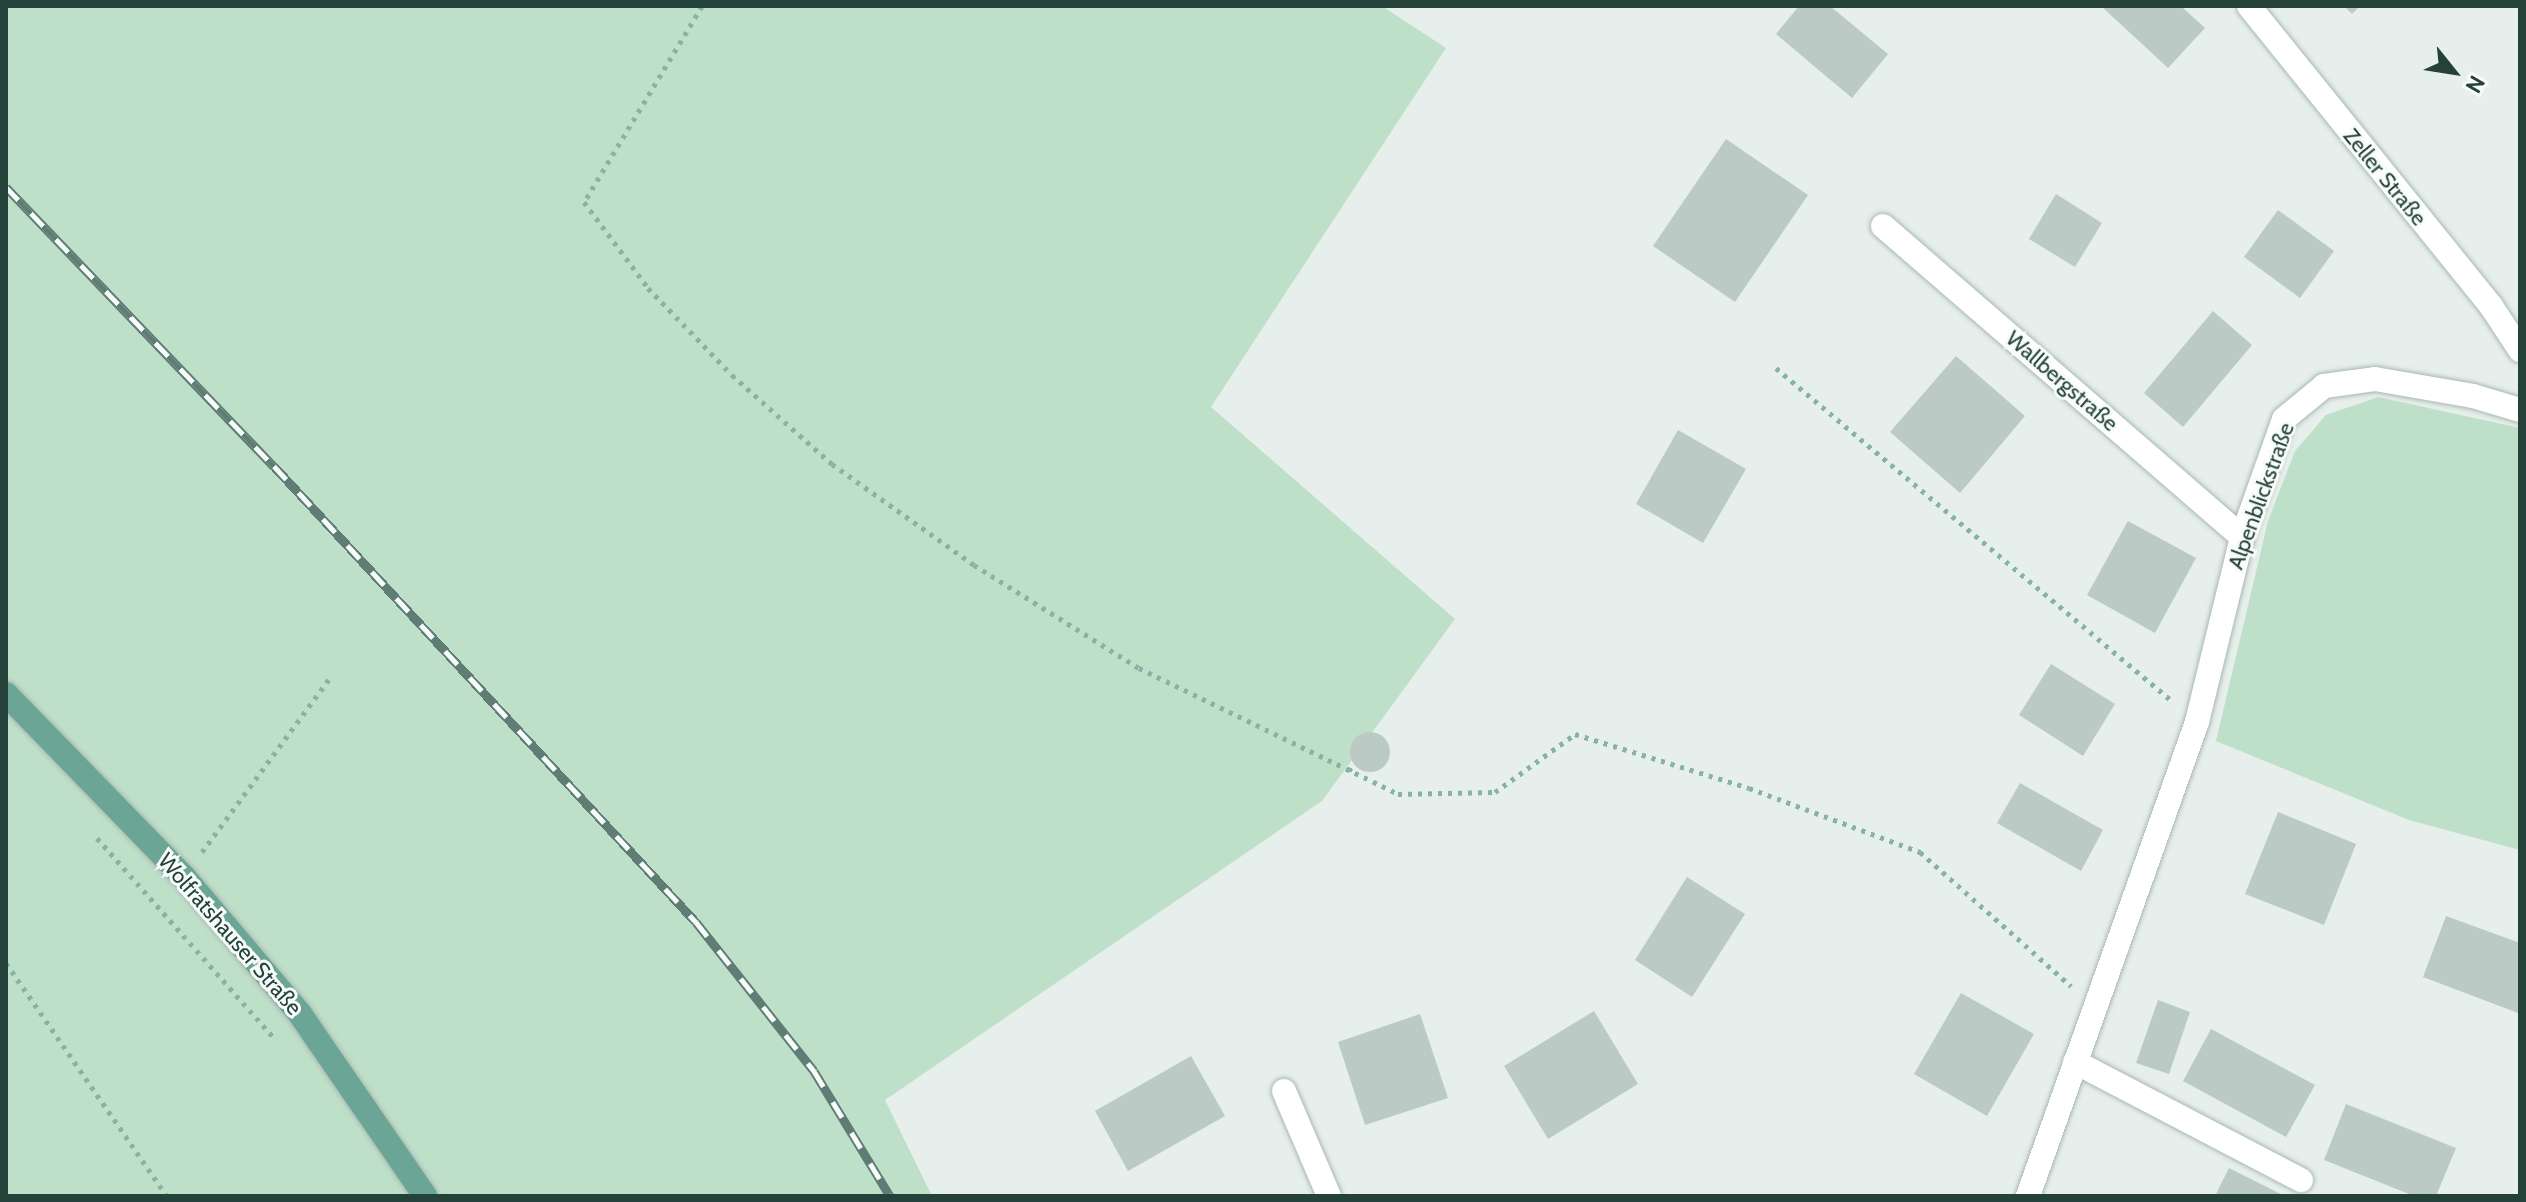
<!DOCTYPE html>
<meta charset="utf-8">
<style>
body{margin:0}
#map{position:relative;width:2526px;height:1202px;overflow:hidden;background:#e6efeb;font-family:Cabin,sans-serif}
div>[style]{position:absolute}
.green>*{inset:0;background:#bfe0c8}
.building>*{inset:0;background:#bbcac4}
.round{border-radius:50%}
.path>*{height:5px;margin-top:-2.5px;transform-origin:0;background:repeating-linear-gradient(90deg,#86b3a5 0 4px,transparent 0 10px)}
.roads{filter:drop-shadow(0 0 2px #a8b8b2) drop-shadow(0 0 2px #a8b8b2)}
.minor>*{height:24px;margin:-12px;padding:0 12px;transform-origin:12px;border-radius:12px;background:#fff}
.major>*{height:24px;margin:-12px;padding:0 12px;transform-origin:12px;border-radius:12px;background:#6aa596}
.rail>*{height:9px;margin-top:-4.5px;transform-origin:0;background:repeating-linear-gradient(90deg,#f7fbf9 0 18px,#5f7d75 0 36px);box-sizing:border-box;border-block:2px solid #5f7d75}
span{translate:-50% -50%;white-space:nowrap;text-align:center;line-height:1.15;-webkit-text-stroke:6px #f7fbf9;paint-order:stroke}
.street-label{font-size:22px;color:#24423a}
.frame{position:absolute;inset:0;border:8px solid #24423a;pointer-events:none}
.north{position:absolute;left:2414px;top:32px;width:80px;height:80px;-webkit-text-stroke:6px #f7fbf9;paint-order:stroke;rotate:120deg;font-size:22px;font-weight:700;line-height:32px;text-align:center;color:#24423a}
.north::after{content:'';display:block;margin:auto;width:28px;height:36px;background:#24423a;clip-path:polygon(50% 0,100% 100%,50% 72%,0 100%)}
</style>
<div id="map">
<div class="green">
<div style="clip-path:polygon(6px 6px,1382px 6px,1446px 48px,1211px 407px,1455px 619px,1322px 801px,885px 1100px,932px 1196px,6px 1196px)"></div>
<div style="clip-path:polygon(2378px 397px,2520px 428px,2520px 850px,2409px 820px,2216px 741px,2268px 521px,2295px 451px,2326px 415px)"></div>
</div>
<div class="building">
<div style="clip-path:polygon(1799px 6px,1830px 6px,1888px 54px,1852px 98px,1776px 34px)"></div>
<div style="clip-path:polygon(2101px 6px,2181px 6px,2205px 28px,2168px 68px)"></div>
<div style="clip-path:polygon(2344px 6px,2360px 6px,2352px 14px)"></div>
<div style="clip-path:polygon(1726px 139px,1808px 195px,1735px 302px,1653px 246px)"></div>
<div style="clip-path:polygon(2056px 194px,2102px 223px,2075px 267px,2029px 239px)"></div>
<div style="clip-path:polygon(2278px 210px,2334px 251px,2300px 298px,2244px 257px)"></div>
<div style="clip-path:polygon(2213px 311px,2252px 345px,2183px 427px,2144px 393px)"></div>
<div style="clip-path:polygon(1956px 356px,2025px 416px,1960px 493px,1890px 432px)"></div>
<div style="clip-path:polygon(1678px 430px,1746px 469px,1703px 543px,1636px 504px)"></div>
<div style="clip-path:polygon(2128px 521px,2196px 558px,2155px 633px,2087px 595px)"></div>
<div style="clip-path:polygon(2051px 664px,2115px 704px,2083px 756px,2019px 715px)"></div>
<div class="round" style="left:1350px;top:732px;width:40px;height:40px"></div>
<div style="clip-path:polygon(2020px 783px,2103px 830px,2081px 871px,1997px 823px)"></div>
<div style="clip-path:polygon(2278px 812px,2356px 844px,2324px 925px,2245px 894px)"></div>
<div style="clip-path:polygon(1687px 877px,1745px 914px,1692px 997px,1635px 960px)"></div>
<div style="clip-path:polygon(2446px 916px,2520px 943px,2518px 1013px,2423px 977px)"></div>
<div style="clip-path:polygon(1961px 993px,2034px 1034px,1987px 1116px,1914px 1074px)"></div>
<div style="clip-path:polygon(2158px 1000px,2190px 1012px,2169px 1074px,2136px 1063px)"></div>
<div style="clip-path:polygon(1594px 1011px,1638px 1084px,1548px 1139px,1504px 1066px)"></div>
<div style="clip-path:polygon(1420px 1014px,1448px 1098px,1365px 1125px,1338px 1042px)"></div>
<div style="clip-path:polygon(2211px 1029px,2315px 1085px,2286px 1137px,2183px 1081px)"></div>
<div style="clip-path:polygon(1191px 1056px,1225px 1116px,1128px 1171px,1095px 1111px)"></div>
<div style="clip-path:polygon(2346px 1104px,2456px 1148px,2436px 1196px,2414px 1196px,2324px 1160px)"></div>
<div style="clip-path:polygon(2229px 1168px,2285px 1196px,2215px 1196px)"></div>
</div>
<div class="path">
<div style="left:702px;top:6px;width:229px;rotate:121deg"></div>
<div style="left:584px;top:202px;width:107px;rotate:53.3deg"></div>
<div style="left:648px;top:288px;width:121px;rotate:46deg"></div>
<div style="left:732px;top:375px;width:134px;rotate:41.7deg"></div>
<div style="left:832px;top:464px;width:174px;rotate:35.4deg"></div>
<div style="left:974px;top:565px;width:195px;rotate:32deg"></div>
<div style="left:1139px;top:668px;width:288px;rotate:25.9deg"></div>
<div style="left:1398px;top:794px;width:97px;rotate:-1.2deg"></div>
<div style="left:1495px;top:792px;width:99px;rotate:-35.9deg"></div>
<div style="left:1575px;top:734px;width:182px;rotate:17.2deg"></div>
<div style="left:1749px;top:788px;width:183px;rotate:20.5deg"></div>
<div style="left:1920px;top:852px;width:202px;rotate:41.6deg"></div>
<div style="left:1776px;top:368px;width:517px;rotate:40.06deg"></div>
<div style="left:1349px;top:771px;width:9px;rotate:-63deg"></div>
<div style="left:97px;top:838px;width:270px;rotate:48.5deg"></div>
<div style="left:202px;top:852px;width:220px;rotate:-53.7deg"></div>
<div style="left:6px;top:963px;width:283px;rotate:55.4deg"></div>
</div>
<div class="roads">
<div class="minor">
<div style="left:2249px;top:6px;width:385px;rotate:51.1deg"></div>
<div style="left:2491px;top:306px;width:53px;rotate:56.6deg"></div>
<div style="left:1883px;top:226px;width:475px;rotate:40.9deg"></div>
<div style="left:2075px;top:1062px;width:255px;rotate:27.6deg"></div>
<div style="left:1284px;top:1091px;width:114px;rotate:66.8deg"></div>
<div style="left:2028px;top:1196px;width:503px;rotate:-70.38deg"></div>
<div style="left:2197px;top:722px;width:190px;rotate:-76.3deg"></div>
<div style="left:2242px;top:537px;width:125px;rotate:-70.4deg"></div>
<div style="left:2284px;top:419px;width:52px;rotate:-39.5deg"></div>
<div style="left:2324px;top:386px;width:51px;rotate:-7.8deg"></div>
<div style="left:2375px;top:379px;width:99px;rotate:9.8deg"></div>
<div style="left:2473px;top:396px;width:49px;rotate:16.6deg"></div>
</div>
<div class="major">
<div style="left:6px;top:694px;width:255px;rotate:45.8deg"></div>
<div style="left:184px;top:877px;width:180px;rotate:49.7deg"></div>
<div style="left:300px;top:1014px;width:221px;rotate:55.5deg"></div>
</div>
</div>
<div class="rail">
<div style="left:6px;top:187px;width:387px;rotate:46.2deg"></div>
<div style="left:274px;top:466px;width:621px;rotate:47.22deg"></div>
<div style="left:696px;top:922px;width:190px;rotate:51.6deg"></div>
<div style="left:814px;top:1071px;width:146px;rotate:58.7deg"></div>
</div>
<div class="street-label">
<span style="left:2385px;top:177px;rotate:51deg">Zeller Straße</span>
<span style="left:2062px;top:381px;rotate:41deg">Wallbergstraße</span>
<span style="left:2261px;top:496px;rotate:-70deg">Alpenblickstraße</span>
<span style="left:230px;top:934px;rotate:49deg">Wolfratshauser Straße</span>
</div>
<div class="frame"></div>
<div class="north">N</div>
</div>
